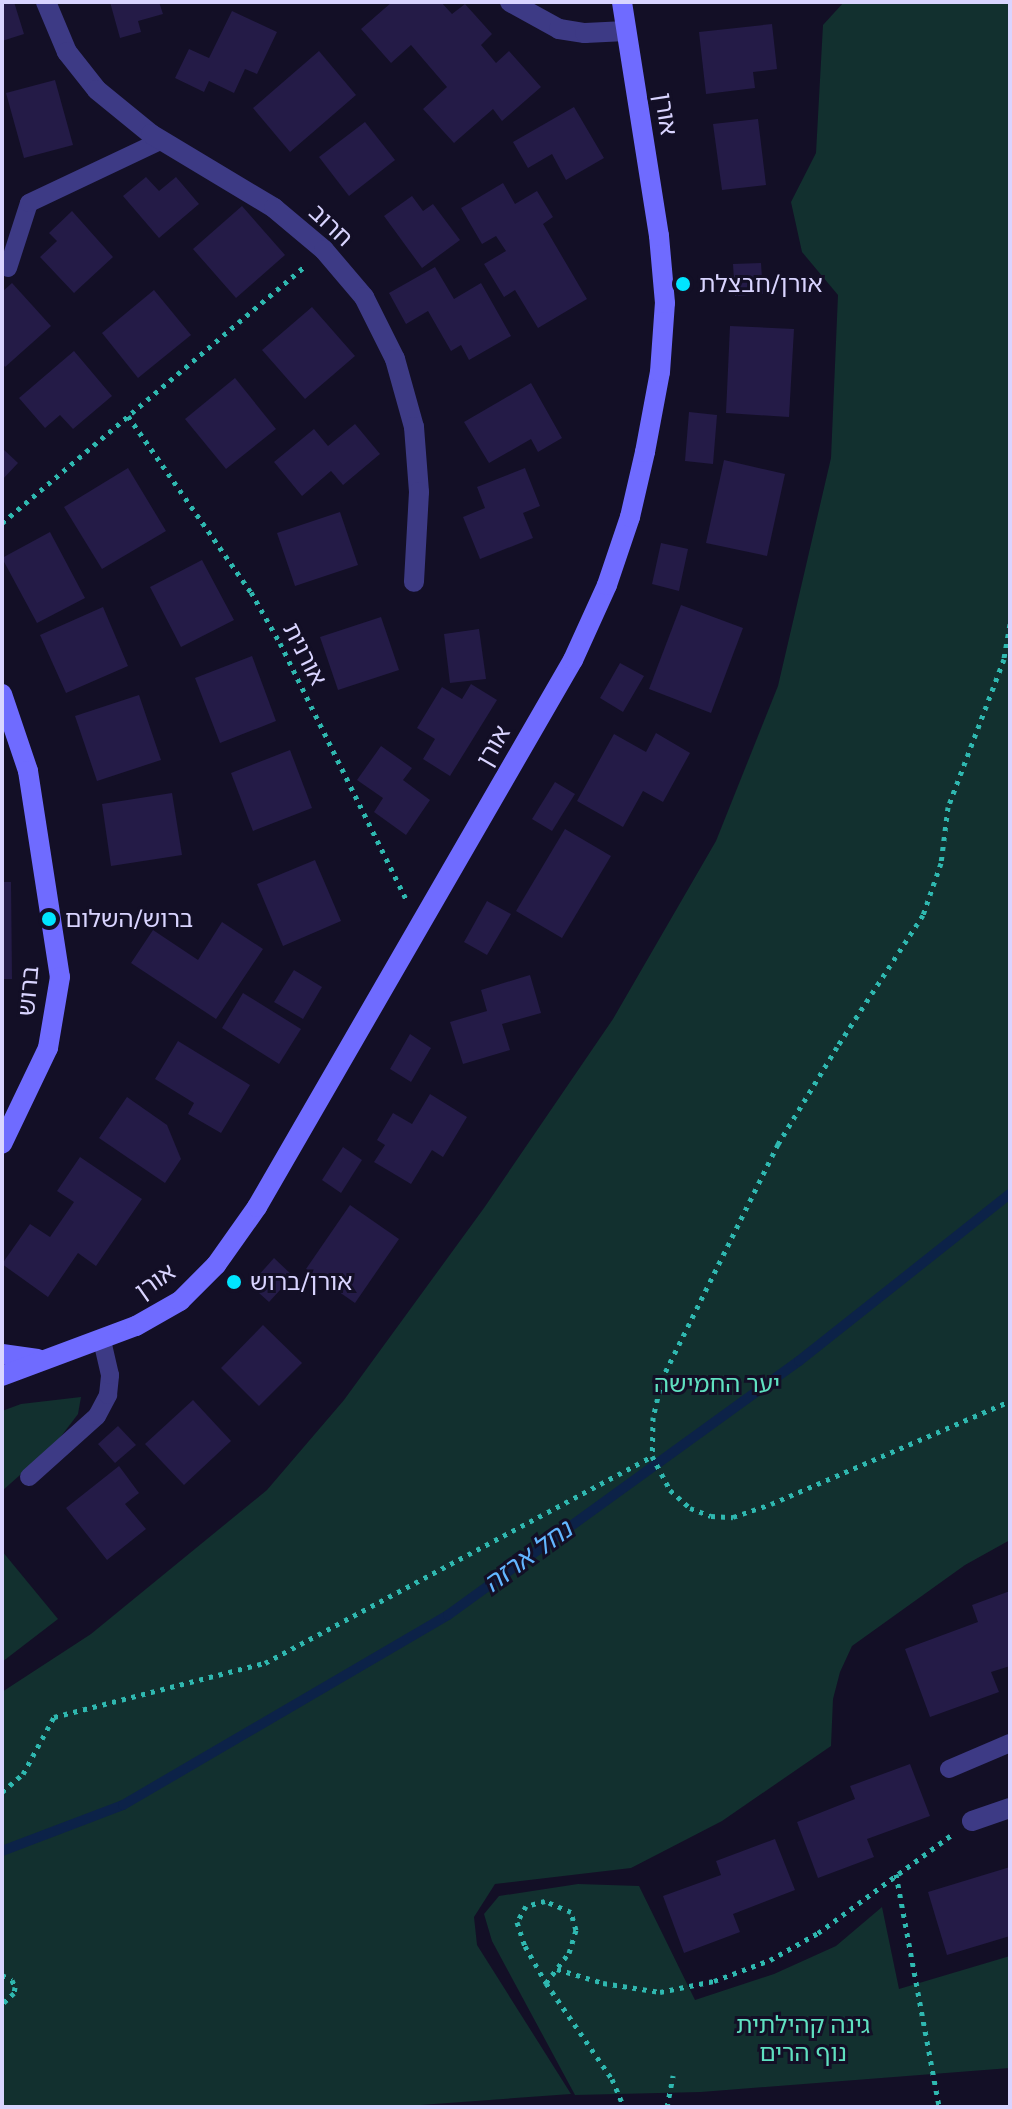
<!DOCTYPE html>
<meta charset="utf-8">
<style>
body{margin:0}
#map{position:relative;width:1012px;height:2109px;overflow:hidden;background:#130f26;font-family:Figtree,"Noto Sans Hebrew",sans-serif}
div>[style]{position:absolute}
.green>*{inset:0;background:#12302f}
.stream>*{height:10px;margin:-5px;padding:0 5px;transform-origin:5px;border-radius:5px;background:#0c2248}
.building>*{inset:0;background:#241b47}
.path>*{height:5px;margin-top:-2.5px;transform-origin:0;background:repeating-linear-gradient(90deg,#2fb8b0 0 4px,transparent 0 10px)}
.lane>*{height:18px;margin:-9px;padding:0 9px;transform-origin:9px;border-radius:9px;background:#3d3a85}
.street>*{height:20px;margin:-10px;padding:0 10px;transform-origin:10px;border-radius:10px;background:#3d3a85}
.secondary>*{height:20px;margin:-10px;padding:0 10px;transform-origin:10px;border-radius:10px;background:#6f6bff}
.dots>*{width:22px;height:22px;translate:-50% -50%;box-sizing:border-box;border:4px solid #130f26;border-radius:50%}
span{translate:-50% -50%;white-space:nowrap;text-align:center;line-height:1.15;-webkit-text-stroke:6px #130f26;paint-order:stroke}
.street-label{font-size:24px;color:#d9d4ff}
.poi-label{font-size:24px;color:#d9d4ff}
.left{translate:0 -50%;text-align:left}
.park-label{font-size:24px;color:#5fe0c0}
.water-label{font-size:26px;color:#62b6ff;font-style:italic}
.frame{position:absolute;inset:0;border:4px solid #d9d4ff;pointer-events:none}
</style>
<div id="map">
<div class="green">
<div style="clip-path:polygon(844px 2px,1010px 2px,1010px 1540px,965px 1565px,852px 1646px,840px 1672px,833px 1699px,831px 1746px,722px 1821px,631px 1868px,495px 1884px,474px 1917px,477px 1945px,571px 2094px,393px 2107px,2px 2107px,2px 1692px,91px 1634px,267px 1490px,344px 1400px,484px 1208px,613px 1019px,716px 841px,778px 686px,831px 458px,838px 295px,802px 252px,791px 202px,816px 153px,823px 25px)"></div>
<div style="clip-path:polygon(81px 1397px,78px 1414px,56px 1443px,2px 1491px,2px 1411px,21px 1404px)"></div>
<div style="clip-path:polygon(2px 1551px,58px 1619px,2px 1662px)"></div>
<div style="clip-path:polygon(578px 1884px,639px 1886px,695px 2000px,774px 1974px,836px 1946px,882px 1907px,899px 1989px,1010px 1956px,1010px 2068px,701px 2092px,575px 2095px,492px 1941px,484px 1914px,499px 1896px)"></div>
</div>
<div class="stream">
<div style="left:2px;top:1851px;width:129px;rotate:-20.8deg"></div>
<div style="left:123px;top:1805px;width:376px;rotate:-30.3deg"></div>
<div style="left:448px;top:1615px;width:433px;rotate:-35.9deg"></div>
<div style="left:799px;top:1361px;width:269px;rotate:-38.4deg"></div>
</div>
<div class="building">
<div style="clip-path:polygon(2px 2px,14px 2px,24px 34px,2px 41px)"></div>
<div style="clip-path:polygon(110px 2px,159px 2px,163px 14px,138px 21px,141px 32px,120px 38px)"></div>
<div style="clip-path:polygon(392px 2px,441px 2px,452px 14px,465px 4px,492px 34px,481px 45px,496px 63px,509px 51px,541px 87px,502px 121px,493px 109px,454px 143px,423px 109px,447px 87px,411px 45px,391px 63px,361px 29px)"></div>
<div style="clip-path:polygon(232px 11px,277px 32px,257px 74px,245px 69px,234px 93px,209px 81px,204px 92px,175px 78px,189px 49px,209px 58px)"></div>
<div style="clip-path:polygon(772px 24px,777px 69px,753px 72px,755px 88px,706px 94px,699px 32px)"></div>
<div style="clip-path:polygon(319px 51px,356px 95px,290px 152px,253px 108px)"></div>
<div style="clip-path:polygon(55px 80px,73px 145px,24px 158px,6px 93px)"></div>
<div style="clip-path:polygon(574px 107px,604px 158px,566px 180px,552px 154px,528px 168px,513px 142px)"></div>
<div style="clip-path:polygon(758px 119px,766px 185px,722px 190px,713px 124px)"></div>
<div style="clip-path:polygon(365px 122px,395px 160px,349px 196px,319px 157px)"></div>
<div style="clip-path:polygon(146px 177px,159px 191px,176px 177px,199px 204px,159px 238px,123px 196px)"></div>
<div style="clip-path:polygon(503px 183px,515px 204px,537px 191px,553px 217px,543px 224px,587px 299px,538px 328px,515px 290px,504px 297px,484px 264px,506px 251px,496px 236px,482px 244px,461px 208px)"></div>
<div style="clip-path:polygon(412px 196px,423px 211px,433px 204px,460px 240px,422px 268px,384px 216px)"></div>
<div style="clip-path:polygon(242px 206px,285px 255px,236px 298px,193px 249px)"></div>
<div style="clip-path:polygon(72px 211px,113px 257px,74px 293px,40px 257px,57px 241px,49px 233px)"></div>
<div style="clip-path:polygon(761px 263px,763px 294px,735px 296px,733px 264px)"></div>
<div style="clip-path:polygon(435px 267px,454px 299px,481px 283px,511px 336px,469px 360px,461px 345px,451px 351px,428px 311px,406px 324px,389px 293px)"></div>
<div style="clip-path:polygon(12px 283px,51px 326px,5px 367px,2px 363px,2px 292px)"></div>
<div style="clip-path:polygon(154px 290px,191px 335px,138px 378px,102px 333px)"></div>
<div style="clip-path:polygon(312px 307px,355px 356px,305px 399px,262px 350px)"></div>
<div style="clip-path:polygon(730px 326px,794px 329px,789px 417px,726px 413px)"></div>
<div style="clip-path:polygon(74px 351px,112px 396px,73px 429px,60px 415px,45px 428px,19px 398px)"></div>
<div style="clip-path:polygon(235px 378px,276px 429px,226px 469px,185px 419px)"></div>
<div style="clip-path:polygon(531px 383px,562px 438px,538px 452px,531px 439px,489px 463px,464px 422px)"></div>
<div style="clip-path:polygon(689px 412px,717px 415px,713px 464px,685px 461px)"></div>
<div style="clip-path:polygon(355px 424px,380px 454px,343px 485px,331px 471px,302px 496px,274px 462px,314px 429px,328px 446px)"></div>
<div style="clip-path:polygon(2px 448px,18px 463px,2px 480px)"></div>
<div style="clip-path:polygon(724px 460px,785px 474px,767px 556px,706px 543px)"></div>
<div style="clip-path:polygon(128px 468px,166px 531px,102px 569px,64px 507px)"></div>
<div style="clip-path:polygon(525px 468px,540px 506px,523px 513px,533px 538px,480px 559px,463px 517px,485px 508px,477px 487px)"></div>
<div style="clip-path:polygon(340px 512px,358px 565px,295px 586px,277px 533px)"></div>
<div style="clip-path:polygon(50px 532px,85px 598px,37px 623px,2px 558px)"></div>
<div style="clip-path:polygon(661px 543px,688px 549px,679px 591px,652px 584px)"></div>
<div style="clip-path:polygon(202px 560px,234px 620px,181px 647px,150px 587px)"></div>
<div style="clip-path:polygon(681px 605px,743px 628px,711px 713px,649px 689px)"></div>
<div style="clip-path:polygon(103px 607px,128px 666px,66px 693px,40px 635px)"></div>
<div style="clip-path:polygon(381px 617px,399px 670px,338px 690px,320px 637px)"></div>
<div style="clip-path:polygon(479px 629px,486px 679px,450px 683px,444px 634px)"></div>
<div style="clip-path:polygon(252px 656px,276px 721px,220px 743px,195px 678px)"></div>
<div style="clip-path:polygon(620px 663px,644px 676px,623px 712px,600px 698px)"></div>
<div style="clip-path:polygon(471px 684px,497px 700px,450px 776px,423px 759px,435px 739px,417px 728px,442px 687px,462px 699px)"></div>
<div style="clip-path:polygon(139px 695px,161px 760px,97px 781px,75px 716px)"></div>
<div style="clip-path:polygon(656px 733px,690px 753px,663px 802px,643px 791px,623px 827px,577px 801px,614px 734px,646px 752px)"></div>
<div style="clip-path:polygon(381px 746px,412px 768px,403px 780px,430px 800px,406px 835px,374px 812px,383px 798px,357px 780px)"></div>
<div style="clip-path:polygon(290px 750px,312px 808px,253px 831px,231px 773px)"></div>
<div style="clip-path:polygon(555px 782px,575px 794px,552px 831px,532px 819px)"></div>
<div style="clip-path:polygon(172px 793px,182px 855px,111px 866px,102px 804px)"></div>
<div style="clip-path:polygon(565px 829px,611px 856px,562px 938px,516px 911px)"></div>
<div style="clip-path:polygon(315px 860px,341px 921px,283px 946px,257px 884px)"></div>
<div style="clip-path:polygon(2px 882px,11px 882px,12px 979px,2px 979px)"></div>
<div style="clip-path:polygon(487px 901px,511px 914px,487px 955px,464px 942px)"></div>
<div style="clip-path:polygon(222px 922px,263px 949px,216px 1019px,131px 963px,153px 930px,198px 960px)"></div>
<div style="clip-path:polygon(294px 970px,322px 987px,303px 1019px,274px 1002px)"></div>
<div style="clip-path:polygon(530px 975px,541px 1013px,502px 1024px,510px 1050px,463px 1064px,450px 1022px,487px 1011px,481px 990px)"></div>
<div style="clip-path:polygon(243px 993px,301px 1029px,279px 1064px,222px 1028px)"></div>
<div style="clip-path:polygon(410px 1034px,431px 1048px,411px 1082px,390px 1069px)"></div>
<div style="clip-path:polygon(178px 1041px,250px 1085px,221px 1133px,188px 1114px,194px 1103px,155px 1079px)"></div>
<div style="clip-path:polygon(430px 1094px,467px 1117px,443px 1157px,432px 1150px,411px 1184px,374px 1162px,385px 1145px,377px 1140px,393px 1113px,412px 1124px)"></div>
<div style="clip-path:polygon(127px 1097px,167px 1125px,181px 1159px,165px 1183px,99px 1138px)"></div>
<div style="clip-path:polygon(343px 1147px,362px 1160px,341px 1193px,322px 1180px)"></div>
<div style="clip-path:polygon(80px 1157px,142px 1199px,96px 1266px,78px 1253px,48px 1297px,2px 1264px,30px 1224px,50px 1237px,74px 1202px,57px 1191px)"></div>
<div style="clip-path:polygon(350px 1205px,399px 1239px,355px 1303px,306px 1269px)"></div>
<div style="clip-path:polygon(274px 1258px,293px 1276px,269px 1302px,250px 1285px)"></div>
<div style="clip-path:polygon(263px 1325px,302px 1363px,259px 1406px,221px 1368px)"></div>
<div style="clip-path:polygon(193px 1400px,231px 1441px,184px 1485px,145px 1444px)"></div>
<div style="clip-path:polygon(118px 1426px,136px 1445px,115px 1463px,98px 1444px)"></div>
<div style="clip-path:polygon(119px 1466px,139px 1493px,125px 1504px,146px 1529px,107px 1560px,66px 1508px)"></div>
<div style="clip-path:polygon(1010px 1591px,1010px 1666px,991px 1672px,999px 1692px,930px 1717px,905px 1649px,978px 1622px,972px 1605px)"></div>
<div style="clip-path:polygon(910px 1764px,930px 1816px,867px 1839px,874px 1857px,818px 1878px,797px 1822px,855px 1799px,850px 1786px)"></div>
<div style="clip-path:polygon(775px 1839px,795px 1890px,733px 1914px,740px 1932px,684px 1953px,663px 1896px,721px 1875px,716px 1861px)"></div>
<div style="clip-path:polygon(1010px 1867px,1010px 1936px,947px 1955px,928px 1892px)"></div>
</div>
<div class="path">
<div style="left:128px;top:416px;width:215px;rotate:55.1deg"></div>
<div style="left:251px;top:592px;width:59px;rotate:60.4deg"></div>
<div style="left:280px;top:643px;width:285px;rotate:63.8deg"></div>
<div style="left:2px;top:523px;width:397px;rotate:-40.3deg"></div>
<div style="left:1010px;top:624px;width:36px;rotate:100deg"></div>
<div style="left:1004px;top:659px;width:158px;rotate:110.7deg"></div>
<div style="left:948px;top:807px;width:56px;rotate:97.1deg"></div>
<div style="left:941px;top:863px;width:55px;rotate:109.1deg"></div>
<div style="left:923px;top:915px;width:158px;rotate:123.1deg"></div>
<div style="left:837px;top:1047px;width:114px;rotate:121.3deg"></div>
<div style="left:778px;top:1144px;width:262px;rotate:116.3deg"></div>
<div style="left:662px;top:1379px;width:39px;rotate:103deg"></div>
<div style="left:653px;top:1417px;width:39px;rotate:91deg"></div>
<div style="left:652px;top:1456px;width:38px;rotate:62deg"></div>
<div style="left:670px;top:1490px;width:27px;rotate:42deg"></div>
<div style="left:690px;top:1508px;width:22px;rotate:21deg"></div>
<div style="left:711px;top:1516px;width:22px;rotate:3deg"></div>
<div style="left:733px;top:1517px;width:40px;rotate:-18.9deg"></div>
<div style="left:771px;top:1504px;width:260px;rotate:-23.3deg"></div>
<div style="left:2px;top:1792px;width:28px;rotate:-41deg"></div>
<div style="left:23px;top:1774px;width:65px;rotate:-61.5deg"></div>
<div style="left:54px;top:1717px;width:218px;rotate:-14.4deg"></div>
<div style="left:265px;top:1663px;width:439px;rotate:-28.1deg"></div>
<div style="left:896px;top:1874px;width:237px;rotate:79.5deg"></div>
<div style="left:557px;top:1969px;width:48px;rotate:16.9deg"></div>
<div style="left:603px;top:1983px;width:58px;rotate:9deg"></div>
<div style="left:660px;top:1992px;width:55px;rotate:-11.5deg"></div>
<div style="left:714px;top:1981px;width:60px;rotate:-20.6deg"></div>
<div style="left:770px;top:1960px;width:55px;rotate:-29.4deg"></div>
<div style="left:818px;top:1933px;width:167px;rotate:-36.3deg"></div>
<div style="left:2px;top:1975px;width:11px;rotate:27deg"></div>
<div style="left:12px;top:1980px;width:8px;rotate:67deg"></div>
<div style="left:15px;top:1987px;width:6px;rotate:99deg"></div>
<div style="left:14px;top:1993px;width:16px;rotate:137deg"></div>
<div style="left:546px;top:1983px;width:38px;rotate:-53deg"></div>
<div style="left:569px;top:1953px;width:24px;rotate:-73deg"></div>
<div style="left:576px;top:1930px;width:19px;rotate:-106deg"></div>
<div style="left:571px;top:1912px;width:28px;rotate:-157deg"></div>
<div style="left:545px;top:1901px;width:20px;rotate:165deg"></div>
<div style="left:526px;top:1906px;width:18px;rotate:119deg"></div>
<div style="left:517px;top:1922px;width:25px;rotate:72deg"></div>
<div style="left:525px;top:1946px;width:43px;rotate:60.4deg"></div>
<div style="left:546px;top:1983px;width:116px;rotate:55.5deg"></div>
<div style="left:612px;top:2079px;width:30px;rotate:67deg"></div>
<div style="left:667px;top:2107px;width:32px;rotate:-79deg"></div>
</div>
<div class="lane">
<div style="left:8px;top:268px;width:68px;rotate:-72.1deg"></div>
<div style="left:29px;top:203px;width:147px;rotate:-25.3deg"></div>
<div style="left:29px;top:1477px;width:91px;rotate:-41.9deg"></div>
<div style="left:97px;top:1416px;width:24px;rotate:-62deg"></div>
<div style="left:108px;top:1395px;width:20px;rotate:-84deg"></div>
<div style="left:110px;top:1375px;width:37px;rotate:-103deg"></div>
<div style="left:949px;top:1769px;width:66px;rotate:-23.1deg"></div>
</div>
<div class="street">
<div style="left:46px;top:2px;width:54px;rotate:67.2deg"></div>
<div style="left:67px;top:52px;width:48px;rotate:51.7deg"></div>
<div style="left:97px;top:90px;width:70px;rotate:39.2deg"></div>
<div style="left:151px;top:134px;width:144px;rotate:31deg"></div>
<div style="left:274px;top:208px;width:65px;rotate:40deg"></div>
<div style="left:324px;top:250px;width:62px;rotate:49.6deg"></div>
<div style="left:364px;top:297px;width:69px;rotate:63.4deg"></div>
<div style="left:395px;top:359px;width:71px;rotate:74.4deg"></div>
<div style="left:414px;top:427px;width:65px;rotate:85.6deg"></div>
<div style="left:419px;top:492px;width:90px;rotate:93.2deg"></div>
<div style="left:510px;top:2px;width:56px;rotate:28.9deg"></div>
<div style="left:559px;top:29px;width:26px;rotate:9deg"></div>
<div style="left:585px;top:33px;width:41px;rotate:-2.8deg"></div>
<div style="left:972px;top:1821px;width:40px;rotate:-18.9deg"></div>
</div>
<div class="secondary">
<div style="left:2px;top:694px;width:81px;rotate:71.3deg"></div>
<div style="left:28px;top:771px;width:208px;rotate:81.2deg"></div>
<div style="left:60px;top:977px;width:72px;rotate:99.6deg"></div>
<div style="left:48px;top:1048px;width:106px;rotate:115.6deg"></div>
<div style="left:2px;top:1354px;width:36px;rotate:8deg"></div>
<div style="left:2px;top:1376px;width:143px;rotate:-20.5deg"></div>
<div style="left:136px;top:1326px;width:51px;rotate:-29.6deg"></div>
<div style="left:180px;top:1301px;width:51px;rotate:-45deg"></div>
<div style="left:216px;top:1265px;width:71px;rotate:-54.7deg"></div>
<div style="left:257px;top:1207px;width:632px;rotate:-59.99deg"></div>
<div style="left:573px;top:660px;width:82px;rotate:-65.6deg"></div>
<div style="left:607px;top:585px;width:72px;rotate:-71.3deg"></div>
<div style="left:630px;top:517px;width:67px;rotate:-77deg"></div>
<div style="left:645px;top:452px;width:81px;rotate:-79.4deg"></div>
<div style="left:660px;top:372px;width:69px;rotate:-85.9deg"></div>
<div style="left:665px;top:303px;width:67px;rotate:-95.1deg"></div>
<div style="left:659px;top:236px;width:237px;rotate:-99deg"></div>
</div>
<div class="dots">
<div style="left:683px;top:284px;background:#00e5ff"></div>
<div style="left:49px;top:919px;background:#00e5ff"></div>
<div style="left:234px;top:1282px;background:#00e5ff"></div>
</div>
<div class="street-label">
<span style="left:666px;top:114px;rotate:81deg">אורן</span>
<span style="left:331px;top:225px;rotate:43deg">חרוב</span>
<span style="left:305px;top:654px;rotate:63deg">אורנית</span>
<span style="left:493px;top:746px;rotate:-60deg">אורן</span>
<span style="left:28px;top:991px;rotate:-85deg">ברוש</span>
<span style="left:155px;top:1281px;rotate:-35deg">אורן</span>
</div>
<div class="poi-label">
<span class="left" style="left:699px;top:284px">אורן/חבצלת</span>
<span class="left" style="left:65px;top:919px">ברוש/השלום</span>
<span class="left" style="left:250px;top:1282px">אורן/ברוש</span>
</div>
<div class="park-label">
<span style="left:717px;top:1384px">יער החמישה</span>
<span style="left:803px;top:2039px">גינה קהילתית<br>נוף הרים</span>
</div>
<div class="water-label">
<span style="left:528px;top:1557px;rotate:-36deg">נחל ארזה</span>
</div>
<div class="frame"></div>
</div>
